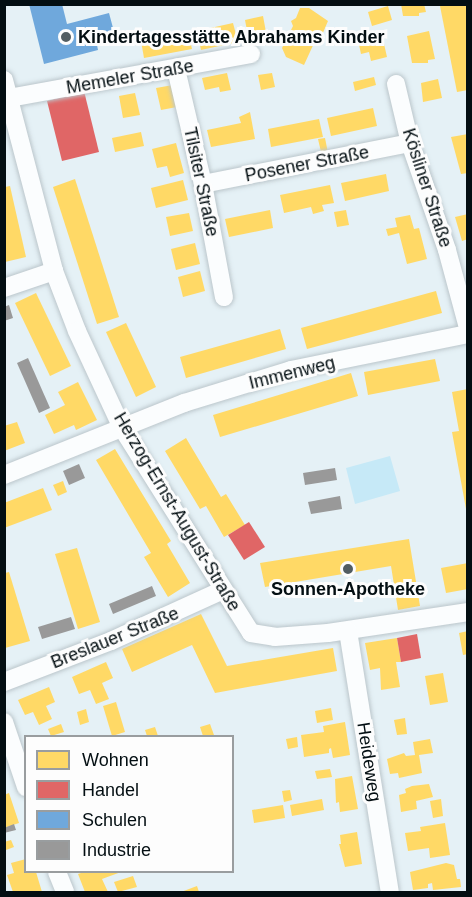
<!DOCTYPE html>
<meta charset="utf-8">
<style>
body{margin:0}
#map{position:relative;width:472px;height:897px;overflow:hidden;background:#e5f1f6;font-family:Arial,sans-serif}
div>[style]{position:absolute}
.green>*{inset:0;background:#c6e9f7}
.homes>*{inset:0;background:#ffd966}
.shops>*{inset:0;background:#e06666}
.schools>*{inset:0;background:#6fa8dc}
.industry>*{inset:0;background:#999}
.roads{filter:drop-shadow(0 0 2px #bbc6cb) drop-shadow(0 0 2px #bbc6cb)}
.minor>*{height:18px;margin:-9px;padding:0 9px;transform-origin:9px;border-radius:9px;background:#fbfdfe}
.dots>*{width:16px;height:16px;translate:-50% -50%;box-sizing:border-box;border:3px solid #fdfdfd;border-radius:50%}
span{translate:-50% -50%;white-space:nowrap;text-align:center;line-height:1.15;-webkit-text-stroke:6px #fdfdfd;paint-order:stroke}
.poi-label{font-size:18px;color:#030e12;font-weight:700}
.left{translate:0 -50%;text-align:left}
.street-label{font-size:18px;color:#030e12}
.frame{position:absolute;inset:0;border:6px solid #030e12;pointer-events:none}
.legend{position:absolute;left:24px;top:735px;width:210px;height:138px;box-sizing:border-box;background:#fdfdfd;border:2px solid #999d9f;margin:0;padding:8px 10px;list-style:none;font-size:18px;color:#030e12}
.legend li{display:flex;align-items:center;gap:12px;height:30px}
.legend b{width:30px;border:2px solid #999d9f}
</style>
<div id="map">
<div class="green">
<div style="clip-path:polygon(390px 456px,400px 491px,355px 504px,346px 468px)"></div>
</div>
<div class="homes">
<div style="clip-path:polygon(401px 4px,424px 4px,426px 12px,419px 13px,419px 16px,403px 16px)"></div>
<div style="clip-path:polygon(448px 4px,466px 4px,468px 10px,468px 90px,457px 92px,440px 6px)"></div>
<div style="clip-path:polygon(388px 6px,392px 20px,372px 26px,368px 12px)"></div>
<div style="clip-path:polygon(300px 8px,309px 8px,328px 21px,319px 42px,315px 41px,304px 65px,286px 57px,282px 48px,293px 26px,291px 21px,296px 18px)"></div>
<div style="clip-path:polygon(263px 16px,268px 43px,250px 46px,245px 20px)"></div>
<div style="clip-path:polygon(233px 23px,238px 42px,201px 50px,197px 31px)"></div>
<div style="clip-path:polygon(429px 31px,435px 59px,428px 60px,428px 63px,412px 63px,407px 36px)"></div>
<div style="clip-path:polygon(188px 32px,192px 49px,144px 58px,141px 41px)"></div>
<div style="clip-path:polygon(382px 35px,387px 57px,371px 61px,369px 52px,361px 54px,358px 40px)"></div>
<div style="clip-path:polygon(227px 73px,231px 90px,220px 92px,219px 87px,205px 90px,202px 78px)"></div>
<div style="clip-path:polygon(272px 73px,275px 87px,261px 90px,258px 75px)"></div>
<div style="clip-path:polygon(374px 77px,376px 85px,355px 91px,353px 82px)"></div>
<div style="clip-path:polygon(438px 79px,442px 98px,423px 102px,421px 83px)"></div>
<div style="clip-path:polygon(173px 85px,177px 107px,161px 110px,156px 88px)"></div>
<div style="clip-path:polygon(135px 93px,140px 115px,123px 118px,119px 96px)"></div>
<div style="clip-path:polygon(373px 108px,377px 126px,331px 136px,327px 118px)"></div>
<div style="clip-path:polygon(250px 112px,255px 139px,211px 147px,207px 130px,241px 123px,239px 117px)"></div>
<div style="clip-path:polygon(319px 119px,323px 137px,271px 147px,268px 129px)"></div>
<div style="clip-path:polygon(141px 132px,144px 146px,115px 152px,112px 138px)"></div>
<div style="clip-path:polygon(468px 134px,468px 173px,461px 174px,451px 137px)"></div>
<div style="clip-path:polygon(325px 138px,328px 153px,321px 152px,318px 139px)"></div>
<div style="clip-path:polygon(176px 143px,184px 173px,170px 177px,167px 166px,157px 168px,152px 149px)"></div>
<div style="clip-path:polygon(386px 174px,389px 191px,345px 201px,341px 183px)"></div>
<div style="clip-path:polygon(75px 179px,119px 317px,97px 324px,53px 187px)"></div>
<div style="clip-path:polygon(183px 180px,188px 200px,156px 208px,151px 188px)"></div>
<div style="clip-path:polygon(330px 185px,334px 203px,322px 205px,324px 211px,313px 214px,311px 207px,284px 213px,280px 195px)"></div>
<div style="clip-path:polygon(10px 186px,26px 257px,5px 262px,5px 187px)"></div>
<div style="clip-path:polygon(270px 210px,273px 228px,229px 237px,225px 219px)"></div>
<div style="clip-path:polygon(346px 210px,349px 225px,337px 227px,334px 212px)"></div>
<div style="clip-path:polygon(189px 213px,193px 231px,170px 236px,166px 217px)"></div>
<div style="clip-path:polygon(468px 214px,468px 239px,462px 241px,455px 217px)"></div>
<div style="clip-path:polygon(410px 215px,414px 229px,419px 228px,427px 259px,407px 264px,399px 233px,388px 236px,386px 229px,397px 227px,395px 218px)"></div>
<div style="clip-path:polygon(195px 243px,200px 264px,176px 270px,171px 249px)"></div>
<div style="clip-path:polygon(200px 271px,205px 291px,183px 297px,178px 277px)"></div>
<div style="clip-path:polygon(436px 291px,442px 313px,307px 349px,301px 328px)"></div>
<div style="clip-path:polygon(36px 293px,71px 366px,50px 376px,15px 303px)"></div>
<div style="clip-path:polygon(126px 323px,156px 387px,136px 397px,106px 332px)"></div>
<div style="clip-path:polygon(280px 329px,286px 349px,186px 378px,180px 357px)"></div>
<div style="clip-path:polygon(435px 359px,440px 381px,368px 395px,364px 372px)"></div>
<div style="clip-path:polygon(351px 373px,358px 396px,220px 437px,213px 415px)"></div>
<div style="clip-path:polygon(78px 382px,97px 420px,76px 430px,74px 425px,54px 434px,45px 415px,65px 405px,58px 392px)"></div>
<div style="clip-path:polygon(468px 389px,468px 509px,466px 509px,452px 432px,459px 431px,452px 392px)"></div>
<div style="clip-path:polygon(17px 422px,25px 443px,4px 451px,4px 426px)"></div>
<div style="clip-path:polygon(186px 438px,221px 497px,226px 494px,245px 525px,224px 537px,206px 506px,200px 509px,165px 451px)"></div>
<div style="clip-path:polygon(115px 449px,171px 541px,167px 544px,190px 583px,168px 597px,144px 557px,151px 553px,96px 460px)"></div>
<div style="clip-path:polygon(63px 481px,67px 492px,58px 496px,53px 485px)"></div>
<div style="clip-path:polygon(43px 488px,52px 510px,4px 528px,4px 503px)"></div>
<div style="clip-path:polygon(409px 539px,420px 606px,398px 610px,391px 566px,265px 587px,260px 563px)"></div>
<div style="clip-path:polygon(77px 548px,100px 622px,78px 629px,55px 554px)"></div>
<div style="clip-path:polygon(468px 563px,468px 589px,446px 593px,441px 568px)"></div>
<div style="clip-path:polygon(9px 572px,30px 641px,5px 648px,5px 573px)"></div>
<div style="clip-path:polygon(201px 614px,227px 666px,333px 648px,337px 671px,215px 693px,192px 645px,132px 672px,122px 649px)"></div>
<div style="clip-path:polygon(468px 631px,468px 654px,463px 655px,459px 633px)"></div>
<div style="clip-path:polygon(397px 638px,401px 662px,396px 662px,400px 687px,381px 690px,380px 668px,370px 670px,365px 643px)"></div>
<div style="clip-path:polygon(106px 662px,113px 678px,102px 683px,109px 699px,96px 704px,90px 690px,79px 694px,72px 677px)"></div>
<div style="clip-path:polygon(443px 673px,448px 702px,430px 705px,425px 676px)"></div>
<div style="clip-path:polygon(49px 687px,55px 702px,46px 706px,52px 719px,39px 725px,33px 712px,25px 715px,18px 700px)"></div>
<div style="clip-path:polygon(116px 702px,125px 732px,112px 736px,103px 706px)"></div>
<div style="clip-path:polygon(331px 708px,333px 720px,317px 723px,315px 711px)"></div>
<div style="clip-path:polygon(86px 709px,89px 722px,80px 725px,77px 712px)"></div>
<div style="clip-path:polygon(405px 718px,407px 734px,397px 735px,394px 720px)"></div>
<div style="clip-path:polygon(345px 722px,350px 755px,333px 758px,331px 748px,329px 749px,329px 753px,304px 757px,301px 735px,324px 732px,323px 726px)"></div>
<div style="clip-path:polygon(61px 724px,64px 732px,51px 736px,48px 729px)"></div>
<div style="clip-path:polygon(210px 724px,214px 735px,203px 736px,200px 727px)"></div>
<div style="clip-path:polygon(155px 727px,158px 736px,147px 736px,145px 730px)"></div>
<div style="clip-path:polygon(297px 737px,298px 747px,288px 749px,286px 739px)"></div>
<div style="clip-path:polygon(430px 739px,433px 753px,419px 755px,422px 773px,399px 778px,398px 773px,390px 774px,387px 759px,404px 753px,406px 756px,415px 755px,413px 742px)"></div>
<div style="clip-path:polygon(330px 769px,332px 777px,317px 779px,315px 771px)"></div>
<div style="clip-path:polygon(352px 776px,358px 809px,340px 812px,339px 802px,336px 803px,335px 779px)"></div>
<div style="clip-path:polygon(429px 784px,433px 797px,416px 801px,417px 809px,401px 812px,399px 795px,406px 793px,405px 789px,412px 786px)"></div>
<div style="clip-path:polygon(290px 790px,292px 800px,284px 802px,282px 791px)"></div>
<div style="clip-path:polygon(9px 793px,19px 823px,4px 828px,4px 795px)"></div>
<div style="clip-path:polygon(322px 799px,324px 810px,292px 816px,290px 805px)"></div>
<div style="clip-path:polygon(441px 799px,443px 816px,433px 818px,430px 801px)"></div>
<div style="clip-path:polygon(283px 805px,285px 818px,254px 823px,252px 810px)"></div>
<div style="clip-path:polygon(445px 823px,450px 855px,430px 858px,429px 848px,408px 851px,405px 833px,421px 831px,420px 827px)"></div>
<div style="clip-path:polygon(357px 832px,362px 864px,345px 867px,339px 844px,341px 844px,340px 835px)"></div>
<div style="clip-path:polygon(11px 840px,14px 847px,6px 850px,4px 842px)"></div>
<div style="clip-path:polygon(26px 859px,26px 872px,36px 872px,42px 892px,13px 892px,7px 875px,14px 873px,11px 863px)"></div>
<div style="clip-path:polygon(446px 863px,454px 865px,457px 879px,460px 879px,461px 887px,433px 890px,432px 883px,428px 884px,428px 888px,413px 890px,410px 872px)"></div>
<div style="clip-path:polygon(84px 872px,121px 872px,102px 879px,108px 892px,85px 892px,78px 874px)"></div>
<div style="clip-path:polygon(133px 876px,137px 887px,118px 892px,114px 882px)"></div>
<div style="clip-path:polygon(197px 886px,199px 892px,181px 892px)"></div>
</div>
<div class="shops">
<div style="clip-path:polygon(84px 91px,99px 152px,62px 161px,47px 101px)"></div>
<div style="clip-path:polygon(249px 522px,265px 547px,244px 560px,228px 535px)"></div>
<div style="clip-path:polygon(417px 634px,421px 658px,401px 662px,397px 638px)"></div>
</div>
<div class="schools">
<div style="clip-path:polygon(29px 4px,62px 4px,67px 24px,109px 13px,116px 39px,97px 45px,98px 50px,44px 64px)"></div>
</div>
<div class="industry">
<div style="clip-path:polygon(9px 305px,13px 318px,4px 321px,4px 307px)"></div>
<div style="clip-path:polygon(28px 358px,50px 408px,39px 413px,17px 363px)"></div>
<div style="clip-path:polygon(79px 464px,85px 478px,69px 485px,63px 471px)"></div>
<div style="clip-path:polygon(335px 468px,337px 480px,305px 485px,303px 473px)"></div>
<div style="clip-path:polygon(340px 496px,342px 509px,311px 514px,308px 502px)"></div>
<div style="clip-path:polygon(152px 586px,156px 596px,113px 614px,109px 604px)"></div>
<div style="clip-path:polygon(71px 617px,75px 629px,42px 639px,38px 627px)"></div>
<div style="clip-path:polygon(14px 824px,16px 830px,4px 833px,4px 828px)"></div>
</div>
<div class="roads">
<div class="minor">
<div style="left:176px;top:69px;width:118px;rotate:76.8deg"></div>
<div style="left:203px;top:184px;width:115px;rotate:79.5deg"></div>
<div style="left:4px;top:80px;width:197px;rotate:75.3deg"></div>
<div style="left:54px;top:271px;width:64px;rotate:69deg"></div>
<div style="left:77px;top:331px;width:107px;rotate:65.1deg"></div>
<div style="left:122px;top:428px;width:242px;rotate:57.8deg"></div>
<div style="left:251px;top:633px;width:24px;rotate:9deg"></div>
<div style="left:275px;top:637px;width:53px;rotate:-4.3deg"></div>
<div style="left:328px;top:633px;width:142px;rotate:-8.5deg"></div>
<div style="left:396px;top:84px;width:61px;rotate:76.7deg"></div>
<div style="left:410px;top:143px;width:113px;rotate:70.9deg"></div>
<div style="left:447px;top:250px;width:81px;rotate:74.9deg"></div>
<div style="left:9px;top:98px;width:246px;rotate:-10.3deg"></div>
<div style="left:203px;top:184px;width:211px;rotate:-11.2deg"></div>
<div style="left:4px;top:288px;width:53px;rotate:-18.8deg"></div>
<div style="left:4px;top:475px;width:194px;rotate:-21.8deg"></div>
<div style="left:184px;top:403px;width:112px;rotate:-17.1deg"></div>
<div style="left:291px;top:370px;width:181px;rotate:-11.5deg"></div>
<div style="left:348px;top:631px;width:264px;rotate:80.9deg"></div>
<div style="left:4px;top:682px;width:115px;rotate:-21deg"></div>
<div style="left:111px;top:641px;width:123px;rotate:-24.5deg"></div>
<div style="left:4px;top:722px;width:69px;rotate:71.3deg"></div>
<div style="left:57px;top:872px;width:22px;rotate:68deg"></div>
</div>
</div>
<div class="dots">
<div style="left:66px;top:37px;background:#525d62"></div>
<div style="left:348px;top:569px;background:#525d62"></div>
</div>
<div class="poi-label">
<span class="left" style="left:78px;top:37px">Kindertagesstätte Abrahams Kinder</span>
<span style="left:348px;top:589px">Sonnen-Apotheke</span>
</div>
<div class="street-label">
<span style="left:130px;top:77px;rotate:-10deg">Memeler Straße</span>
<span style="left:307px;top:164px;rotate:-11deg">Posener Straße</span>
<span style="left:201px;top:182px;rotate:78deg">Tilsiter Straße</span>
<span style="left:427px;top:188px;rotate:72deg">Kösliner Straße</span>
<span style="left:292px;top:373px;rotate:-14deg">Immenweg</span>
<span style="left:177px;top:512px;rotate:59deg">Herzog-Ernst-August-Straße</span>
<span style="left:115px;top:638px;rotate:-22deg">Breslauer Straße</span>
<span style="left:369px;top:762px;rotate:81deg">Heideweg</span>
</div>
<div class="frame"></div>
<ul class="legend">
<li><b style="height:16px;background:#ffd966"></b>Wohnen</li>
<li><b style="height:16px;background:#e06666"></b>Handel</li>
<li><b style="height:16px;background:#6fa8dc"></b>Schulen</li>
<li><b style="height:16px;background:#999"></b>Industrie</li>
</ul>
</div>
